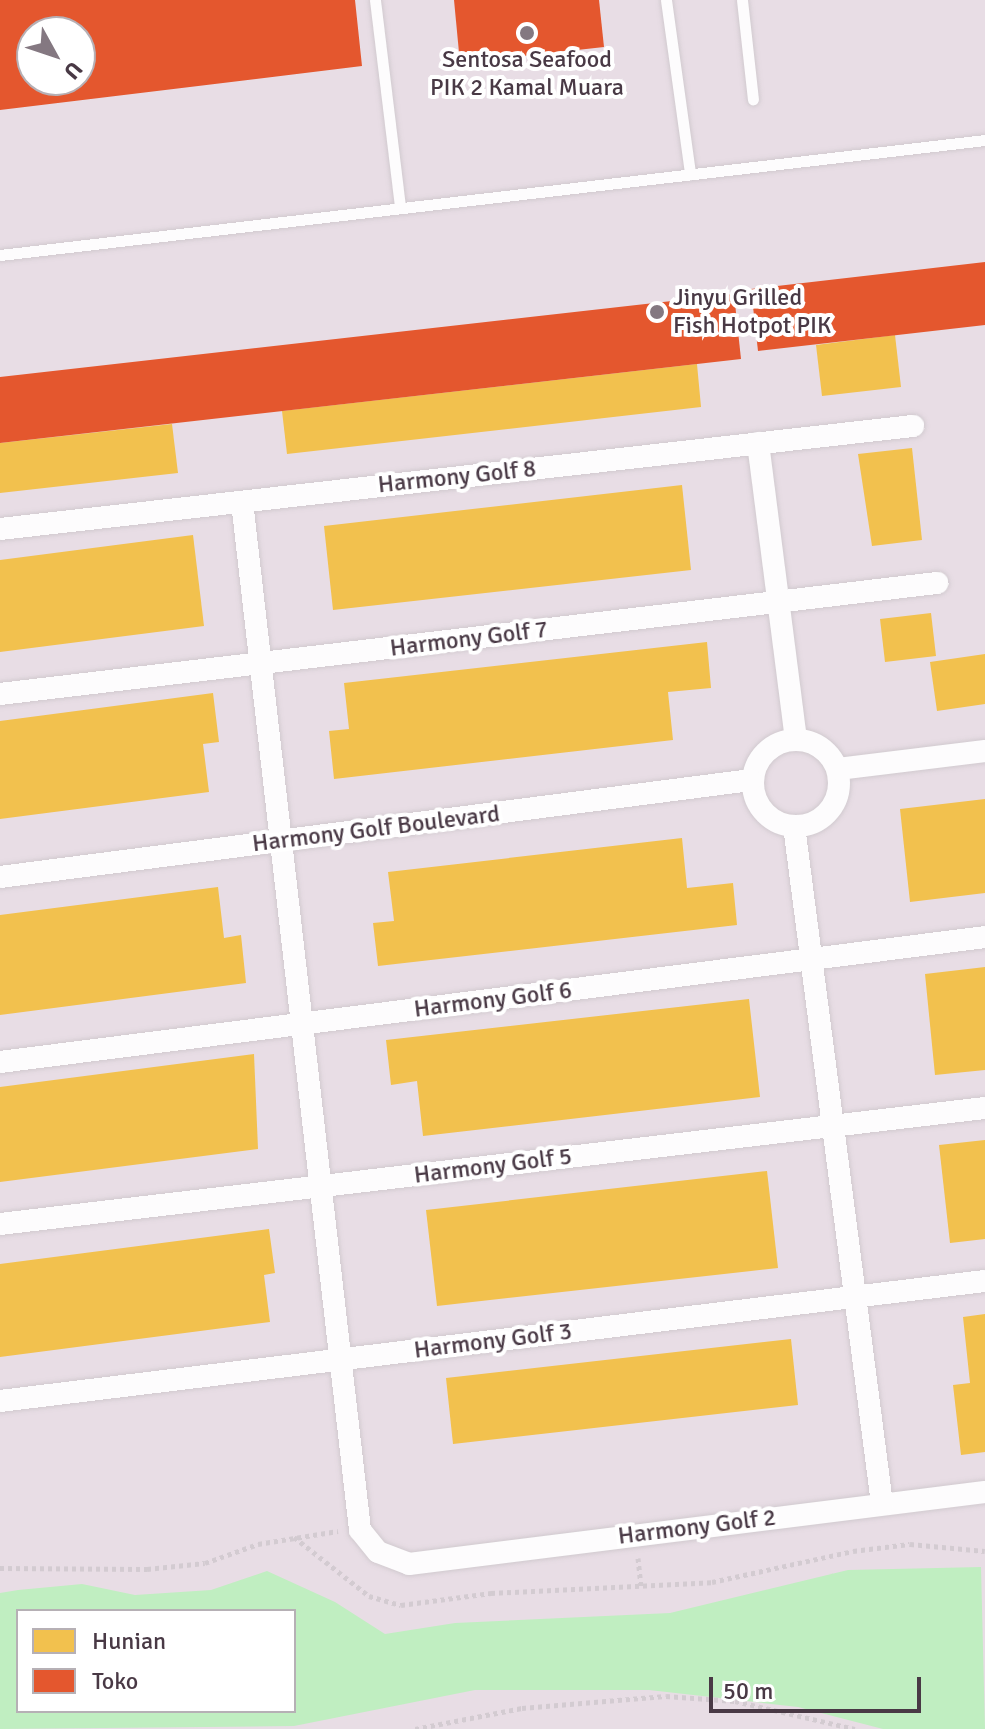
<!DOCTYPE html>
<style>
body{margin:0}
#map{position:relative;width:985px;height:1729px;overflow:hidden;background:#f3edf1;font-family:Signika,sans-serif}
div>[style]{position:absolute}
.residential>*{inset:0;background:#e8dde5}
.water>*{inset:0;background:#c0eec1}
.homes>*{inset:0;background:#f2c14e}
.shops>*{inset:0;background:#e4572e}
.path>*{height:5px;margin-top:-2.5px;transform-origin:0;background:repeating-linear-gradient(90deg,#d3cbd1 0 4px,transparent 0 8px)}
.roads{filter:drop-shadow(0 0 2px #d1cacf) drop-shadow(0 0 2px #d1cacf)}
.service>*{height:11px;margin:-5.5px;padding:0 5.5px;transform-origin:5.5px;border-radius:5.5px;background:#fdfcfd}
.minor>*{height:22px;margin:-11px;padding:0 11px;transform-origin:11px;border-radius:11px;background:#fdfcfd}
.minor>.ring{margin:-11px;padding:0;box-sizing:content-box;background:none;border:22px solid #fdfcfd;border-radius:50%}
.dots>*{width:22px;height:22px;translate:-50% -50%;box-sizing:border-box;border:4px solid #fff;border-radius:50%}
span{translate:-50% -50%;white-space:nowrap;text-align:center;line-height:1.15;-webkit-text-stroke:8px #fff;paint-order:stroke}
.poi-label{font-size:24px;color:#493945}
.left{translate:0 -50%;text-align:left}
.street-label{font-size:24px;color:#493945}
.legend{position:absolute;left:16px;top:1609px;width:280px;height:104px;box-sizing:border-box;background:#fff;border:2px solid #b6b0b5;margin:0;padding:10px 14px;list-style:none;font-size:24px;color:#493945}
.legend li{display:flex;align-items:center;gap:16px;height:40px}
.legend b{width:40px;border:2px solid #b6b0b5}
.north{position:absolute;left:16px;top:16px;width:80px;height:80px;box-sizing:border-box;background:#fff;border:2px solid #b6b0b5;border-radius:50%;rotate:130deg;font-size:22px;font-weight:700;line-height:32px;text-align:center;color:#493945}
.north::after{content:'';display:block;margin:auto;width:28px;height:36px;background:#847881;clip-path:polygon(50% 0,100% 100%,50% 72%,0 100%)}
.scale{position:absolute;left:709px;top:1677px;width:212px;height:36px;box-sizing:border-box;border:4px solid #493945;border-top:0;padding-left:10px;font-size:24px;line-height:28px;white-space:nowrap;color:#493945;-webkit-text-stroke:6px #fff;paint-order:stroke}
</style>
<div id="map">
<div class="residential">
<div style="clip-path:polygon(evenodd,0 0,985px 0,985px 1729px,0 1729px,0 0,32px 32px,80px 32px,80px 80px,32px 80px,32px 32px,0 0,18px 1611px,294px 1611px,294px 1711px,18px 1711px,18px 1611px)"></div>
</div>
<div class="water">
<div style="clip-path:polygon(evenodd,981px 1567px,985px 1729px,883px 1729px,798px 1707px,649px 1690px,475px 1690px,294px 1726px,0 1729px,0 1593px,18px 1590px,82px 1584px,135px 1595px,211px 1590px,267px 1571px,335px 1602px,385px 1634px,455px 1623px,670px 1613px,848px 1570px,981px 1567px,18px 1611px,294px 1611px,294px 1711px,18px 1711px,18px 1611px)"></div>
</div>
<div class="homes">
<div style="clip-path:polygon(895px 335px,901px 387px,822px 396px,816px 345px)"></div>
<div style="clip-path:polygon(697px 364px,701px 407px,287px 454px,282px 411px)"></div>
<div style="clip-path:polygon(172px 424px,178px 473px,0 493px,0 443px)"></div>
<div style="clip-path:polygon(912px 448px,922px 540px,872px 546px,858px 454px)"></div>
<div style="clip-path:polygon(682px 485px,691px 570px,333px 610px,324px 526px)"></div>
<div style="clip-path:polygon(193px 535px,204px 626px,0 652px,0 560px)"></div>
<div style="clip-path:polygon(931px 613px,936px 656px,885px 662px,880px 619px)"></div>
<div style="clip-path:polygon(707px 642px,711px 688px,668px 692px,673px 740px,334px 779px,329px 731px,349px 729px,344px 683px)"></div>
<div style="clip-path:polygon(985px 654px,985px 704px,937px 711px,930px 662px)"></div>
<div style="clip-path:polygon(213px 693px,219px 742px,203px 744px,209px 792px,0 819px,0 721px)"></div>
<div style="clip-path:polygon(985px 799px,985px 893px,910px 902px,900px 809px)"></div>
<div style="clip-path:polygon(682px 838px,687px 888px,733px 883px,737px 925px,378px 966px,373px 923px,394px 921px,388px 872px)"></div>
<div style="clip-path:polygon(218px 887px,224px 938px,241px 935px,246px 983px,0 1015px,0 915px)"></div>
<div style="clip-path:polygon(985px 967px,985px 1070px,935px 1075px,925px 974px)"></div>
<div style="clip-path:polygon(749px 999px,760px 1097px,423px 1136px,417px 1081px,391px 1085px,386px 1040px)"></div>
<div style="clip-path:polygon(254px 1054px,258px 1149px,0 1182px,0 1087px)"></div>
<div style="clip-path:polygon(985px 1140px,985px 1239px,950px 1243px,939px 1145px)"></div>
<div style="clip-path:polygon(767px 1171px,778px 1268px,437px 1306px,426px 1210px)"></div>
<div style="clip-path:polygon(269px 1229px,275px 1273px,264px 1275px,270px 1322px,0 1357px,0 1264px)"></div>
<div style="clip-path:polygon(985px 1314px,985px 1452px,961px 1455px,953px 1385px,970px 1383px,963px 1317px)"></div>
<div style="clip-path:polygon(791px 1339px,798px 1405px,453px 1444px,446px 1378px)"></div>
</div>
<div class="shops">
<div style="clip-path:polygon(evenodd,0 0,355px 0,362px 66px,0 110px,0 0,32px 32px,80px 32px,80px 80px,32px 80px,32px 32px)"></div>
<div style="clip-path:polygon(454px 0,599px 0,604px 47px,460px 63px)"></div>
<div style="clip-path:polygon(985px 262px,985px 325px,758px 351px,751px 289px)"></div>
<div style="clip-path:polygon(734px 294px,741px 359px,0 443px,0 377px)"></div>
</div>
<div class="path">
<div style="left:294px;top:1537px;width:95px;rotate:38.2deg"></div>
<div style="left:369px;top:1596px;width:33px;rotate:16deg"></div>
<div style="left:401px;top:1605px;width:91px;rotate:-7.6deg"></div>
<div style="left:491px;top:1593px;width:221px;rotate:-2.8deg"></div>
<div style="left:712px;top:1582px;width:144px;rotate:-12.4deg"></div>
<div style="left:853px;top:1551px;width:57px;rotate:-7deg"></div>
<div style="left:910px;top:1544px;width:75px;rotate:5.3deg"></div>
<div style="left:638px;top:1558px;width:31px;rotate:84deg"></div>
<div style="left:0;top:1568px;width:147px;rotate:0.4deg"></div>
<div style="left:147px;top:1569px;width:58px;rotate:-5.9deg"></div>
<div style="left:205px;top:1563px;width:56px;rotate:-19.7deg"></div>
<div style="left:258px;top:1544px;width:81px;rotate:-9.2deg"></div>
<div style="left:415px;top:1729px;width:109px;rotate:-11.1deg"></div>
<div style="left:522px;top:1708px;width:144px;rotate:-4.8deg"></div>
<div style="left:666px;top:1696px;width:69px;rotate:4.1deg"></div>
<div style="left:735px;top:1701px;width:123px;rotate:13.1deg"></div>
</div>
<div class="roads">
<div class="service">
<div style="left:375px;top:0;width:209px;rotate:83.1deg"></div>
<div style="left:666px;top:0;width:176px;rotate:82.1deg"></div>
<div style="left:742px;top:0;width:100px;rotate:83.7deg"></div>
<div style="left:0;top:255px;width:992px;rotate:-6.66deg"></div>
</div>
<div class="minor">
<div style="left:758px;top:443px;width:298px;rotate:82.7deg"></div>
<div style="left:242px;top:502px;width:1035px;rotate:83.45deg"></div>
<div style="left:360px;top:1530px;width:28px;rotate:51deg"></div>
<div style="left:378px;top:1552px;width:33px;rotate:21deg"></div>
<div style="left:409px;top:1564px;width:580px;rotate:-7.13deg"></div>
<div style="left:0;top:529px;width:919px;rotate:-6.44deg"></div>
<div style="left:0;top:694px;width:944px;rotate:-6.76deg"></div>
<div class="ring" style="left:753px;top:740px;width:64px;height:64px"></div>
<div style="left:838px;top:769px;width:148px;rotate:-7deg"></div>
<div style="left:794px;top:826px;width:684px;rotate:82.6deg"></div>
<div style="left:0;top:877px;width:757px;rotate:-7.36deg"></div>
<div style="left:0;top:1062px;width:993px;rotate:-7.23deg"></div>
<div style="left:0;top:1224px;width:992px;rotate:-6.72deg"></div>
<div style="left:0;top:1401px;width:992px;rotate:-6.95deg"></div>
</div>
</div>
<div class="dots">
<div style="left:527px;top:33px;background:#847881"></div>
<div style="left:657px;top:312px;background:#847881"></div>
</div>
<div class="poi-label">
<span style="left:527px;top:74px">Sentosa Seafood<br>PIK 2 Kamal Muara</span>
<span class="left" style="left:673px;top:312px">Jinyu Grilled<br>Fish Hotpot PIK</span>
</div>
<div class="street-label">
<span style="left:457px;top:477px;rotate:-6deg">Harmony Golf 8</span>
<span style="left:469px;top:639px;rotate:-7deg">Harmony Golf 7</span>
<span style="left:376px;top:829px;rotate:-7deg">Harmony Golf Boulevard</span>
<span style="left:493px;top:1000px;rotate:-7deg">Harmony Golf 6</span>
<span style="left:493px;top:1166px;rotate:-7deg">Harmony Golf 5</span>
<span style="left:493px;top:1341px;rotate:-7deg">Harmony Golf 3</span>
<span style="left:697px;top:1527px;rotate:-7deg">Harmony Golf 2</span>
</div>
<ul class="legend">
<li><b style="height:22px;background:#f2c14e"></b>Hunian</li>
<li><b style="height:22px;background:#e4572e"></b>Toko</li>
</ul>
<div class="north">U</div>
<div class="scale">50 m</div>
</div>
